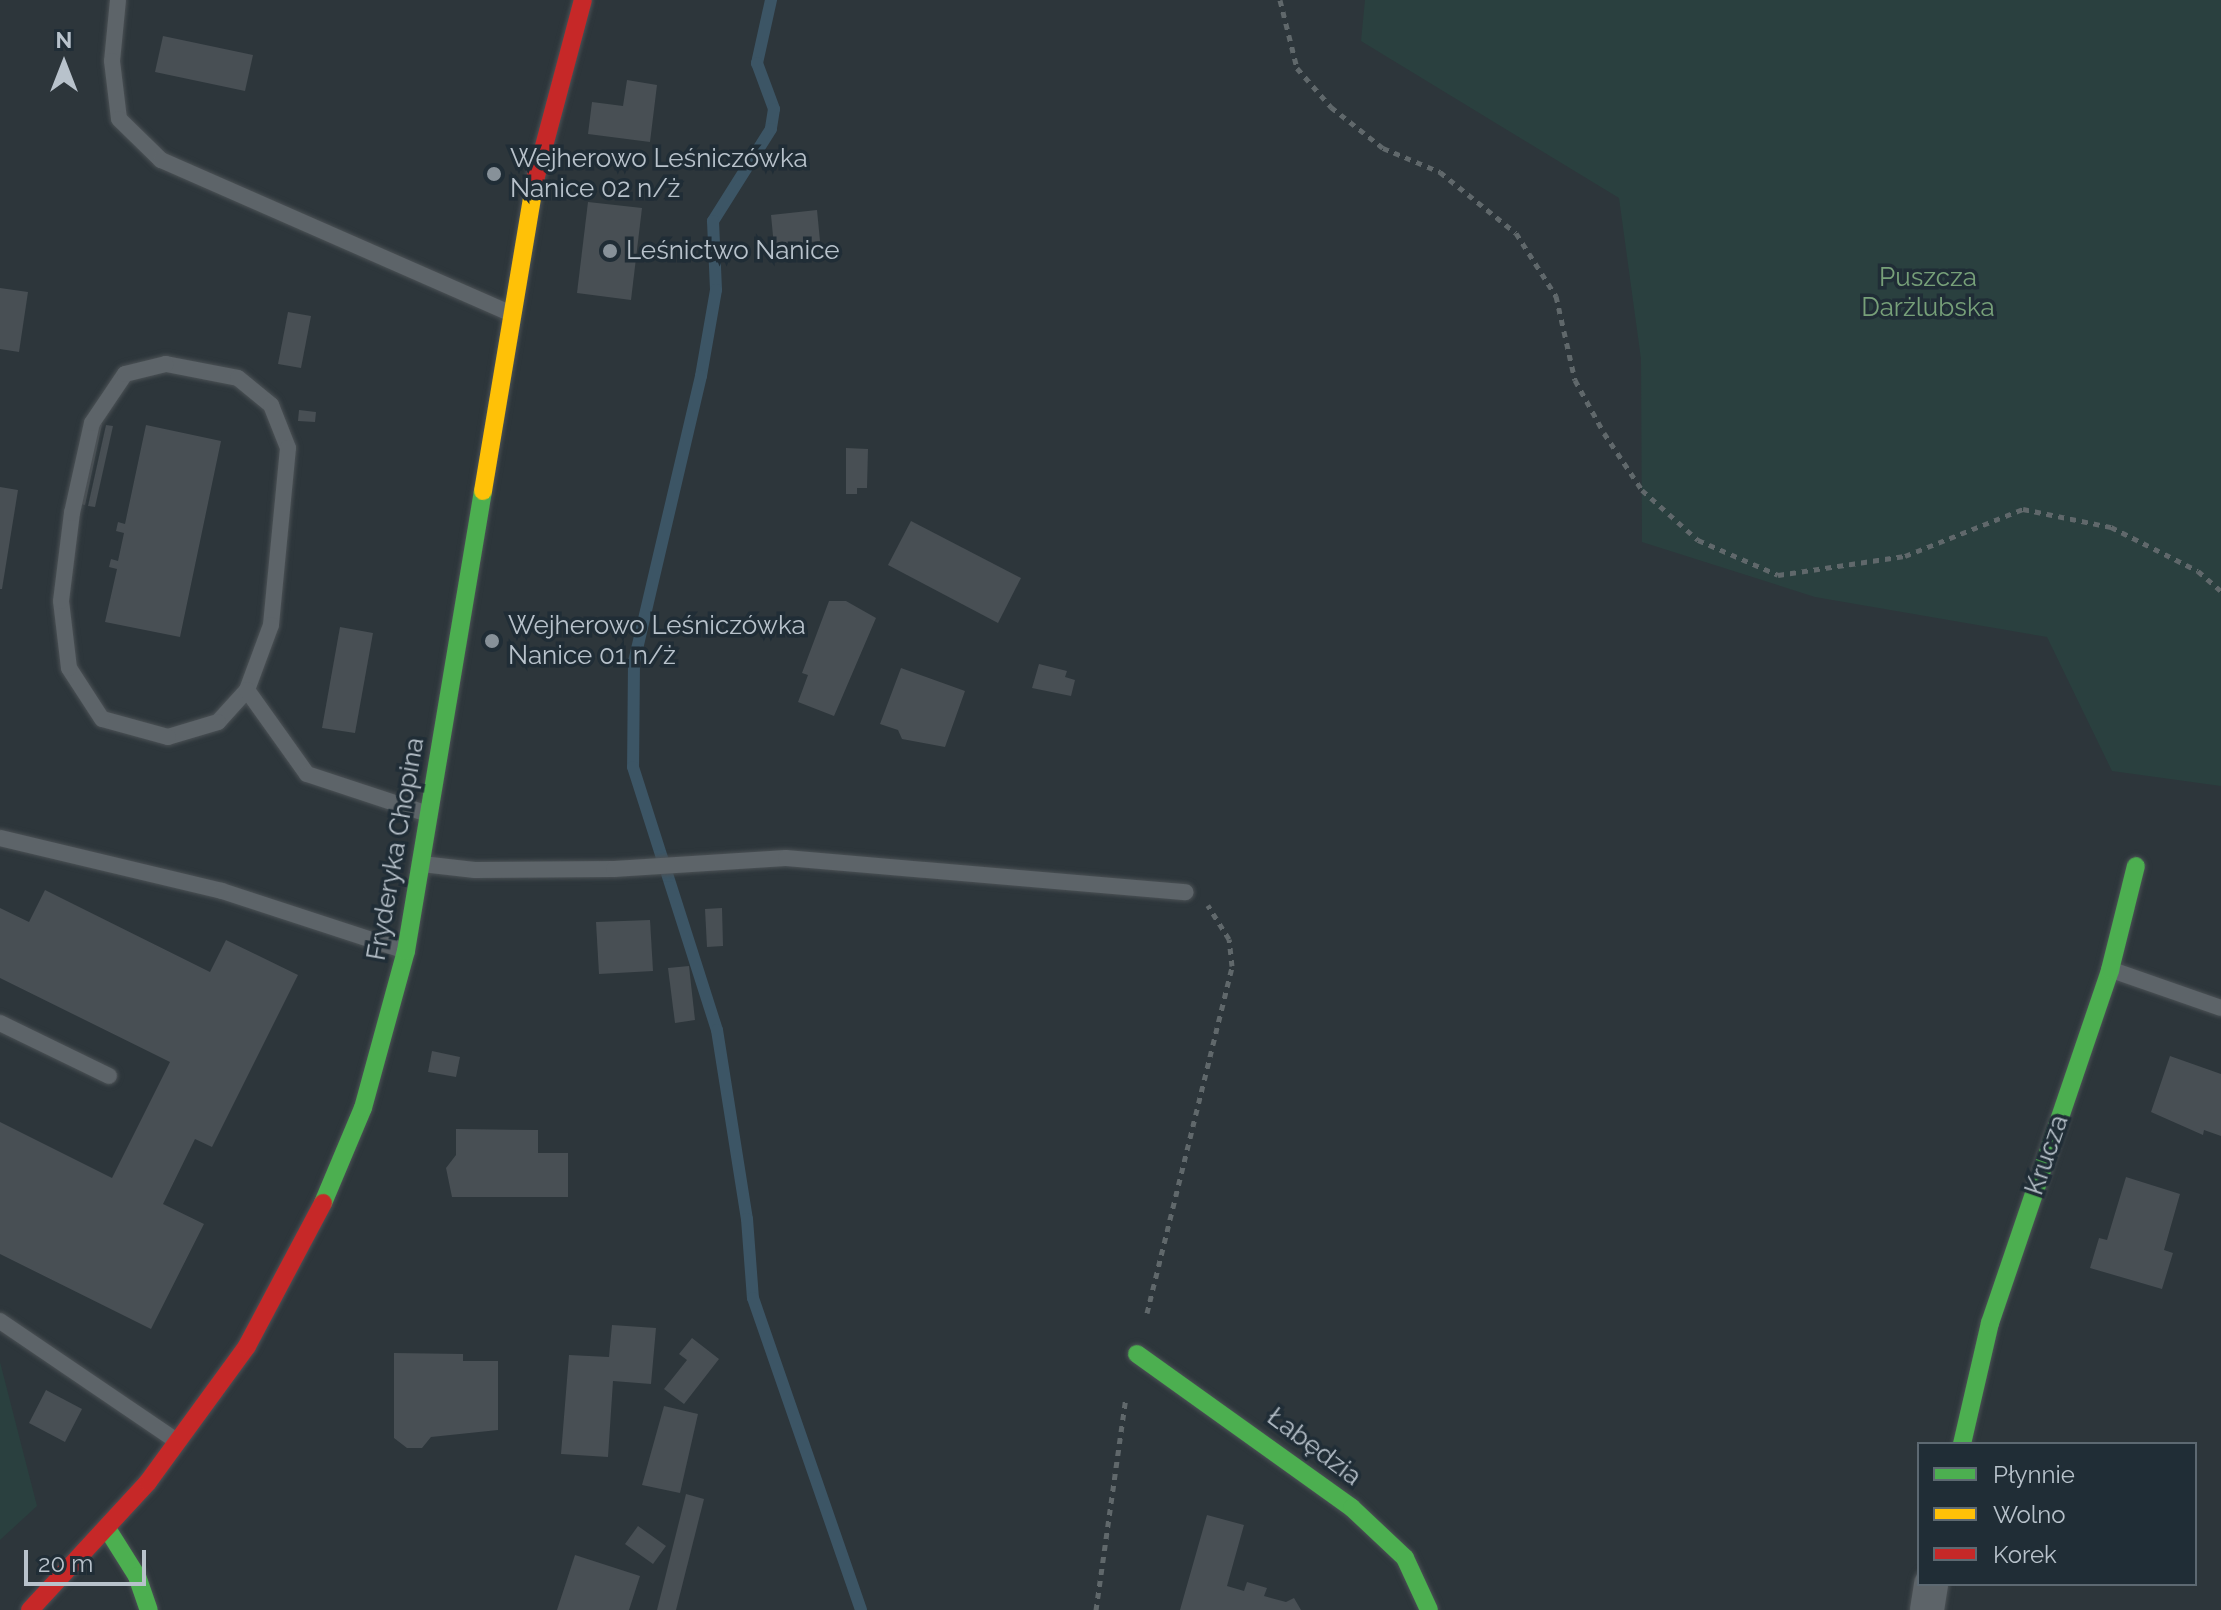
<!DOCTYPE html>
<meta charset="utf-8">
<style>
body{margin:0}
#map{position:relative;width:2221px;height:1610px;overflow:hidden;background:#2d363b;font-family:Raleway,sans-serif}
div>[style]{position:absolute}
.green>*{inset:0;background:#2a403f}
.stream>*{height:12px;margin:-6px;padding:0 6px;transform-origin:6px;border-radius:6px;background:#3c5565}
.building>*{inset:0;background:#484f54}
.path>*{height:5px;margin-top:-2.5px;transform-origin:0;background:repeating-linear-gradient(90deg,#60686b 0 6px,transparent 0 12px)}
.roads{filter:drop-shadow(0 0 2px #4b5155) drop-shadow(0 0 2px #4b5155)}
.lane>*{height:16px;margin:-8px;padding:0 8px;transform-origin:8px;border-radius:8px;background:#5d6469}
.street>*{height:34px;margin:-17px;padding:0 17px;transform-origin:17px;border-radius:17px;background:#5d6469}
.fast>*{height:18px;margin:-9px;padding:0 9px;transform-origin:9px;border-radius:9px;background:#4caf50}
.slow>*{height:18px;margin:-9px;padding:0 9px;transform-origin:9px;border-radius:9px;background:#ffc107}
.jam>*{height:18px;margin:-9px;padding:0 9px;transform-origin:9px;border-radius:9px;background:#c62828}
.dots>*{width:22px;height:22px;translate:-50% -50%;box-sizing:border-box;border:4px solid #202d36;border-radius:50%}
span{translate:-50% -50%;white-space:nowrap;text-align:center;line-height:1.15;-webkit-text-stroke:7px #202d36;paint-order:stroke}
.poi-label{font-size:26px;color:#b8c2cb}
.left{translate:0 -50%;text-align:left}
.park-label{font-size:26px;color:#77a079}
.street-label{font-size:26px;color:#b8c2cb}
.legend{position:absolute;left:1917px;top:1442px;width:280px;height:144px;box-sizing:border-box;background:#202d36;border:2px solid #5d6972;margin:0;padding:10px 14px;list-style:none;font-size:24px;color:#b8c2cb}
.legend li{display:flex;align-items:center;gap:16px;height:40px}
.legend b{width:40px;border:2px solid #5d6972}
.north{position:absolute;left:24px;top:24px;width:80px;height:80px;-webkit-text-stroke:6px #202d36;paint-order:stroke;rotate:0deg;font-size:22px;font-weight:700;line-height:32px;text-align:center;color:#b8c2cb}
.north::after{content:'';display:block;margin:auto;width:28px;height:36px;background:#b8c2cb;clip-path:polygon(50% 0,100% 100%,50% 72%,0 100%)}
.scale{position:absolute;left:24px;top:1550px;width:122px;height:36px;box-sizing:border-box;border:4px solid #b8c2cb;border-top:0;padding-left:10px;font-size:24px;line-height:28px;white-space:nowrap;color:#b8c2cb;-webkit-text-stroke:6px #202d36;paint-order:stroke}
</style>
<div id="map">
<div class="green">
<div style="clip-path:polygon(1365px 0,2221px 0,2221px 786px,2112px 771px,2047px 637px,1815px 597px,1642px 542px,1641px 359px,1619px 198px,1361px 41px)"></div>
<div style="clip-path:polygon(0 1362px,37px 1506px,0 1540px)"></div>
</div>
<div class="stream">
<div style="left:771px;top:0;width:65px;rotate:102.5deg"></div>
<div style="left:757px;top:63px;width:49px;rotate:69.7deg"></div>
<div style="left:774px;top:109px;width:20px;rotate:99deg"></div>
<div style="left:771px;top:129px;width:109px;rotate:122.2deg"></div>
<div style="left:713px;top:221px;width:69px;rotate:87.5deg"></div>
<div style="left:716px;top:290px;width:87px;rotate:99.9deg"></div>
<div style="left:701px;top:376px;width:293px;rotate:103.2deg"></div>
<div style="left:634px;top:661px;width:106px;rotate:90.5deg"></div>
<div style="left:633px;top:767px;width:276px;rotate:72.3deg"></div>
<div style="left:717px;top:1030px;width:191px;rotate:81deg"></div>
<div style="left:747px;top:1219px;width:79px;rotate:85.7deg"></div>
<div style="left:753px;top:1298px;width:330px;rotate:70.9deg"></div>
</div>
<div class="building">
<div style="clip-path:polygon(163px 36px,253px 55px,245px 91px,155px 72px)"></div>
<div style="clip-path:polygon(627px 80px,657px 85px,650px 142px,588px 134px,592px 102px,623px 106px)"></div>
<div style="clip-path:polygon(588px 202px,642px 208px,631px 300px,577px 293px)"></div>
<div style="clip-path:polygon(817px 210px,820px 241px,774px 246px,771px 215px)"></div>
<div style="clip-path:polygon(0 288px,28px 292px,19px 352px,0 349px)"></div>
<div style="clip-path:polygon(288px 312px,311px 316px,301px 368px,278px 364px)"></div>
<div style="clip-path:polygon(299px 410px,316px 412px,315px 422px,298px 421px)"></div>
<div style="clip-path:polygon(95px 422px,102px 424px,85px 505px,77px 503px)"></div>
<div style="clip-path:polygon(106px 425px,113px 426px,95px 507px,88px 506px)"></div>
<div style="clip-path:polygon(146px 425px,221px 441px,180px 637px,105px 622px,117px 569px,109px 567px,111px 559px,118px 561px,124px 533px,116px 531px,118px 522px,125px 524px)"></div>
<div style="clip-path:polygon(846px 448px,868px 449px,867px 488px,857px 488px,857px 494px,846px 494px)"></div>
<div style="clip-path:polygon(0 487px,18px 490px,2px 589px,0 589px)"></div>
<div style="clip-path:polygon(911px 521px,1021px 578px,998px 623px,888px 565px)"></div>
<div style="clip-path:polygon(829px 601px,846px 601px,876px 618px,834px 716px,798px 702px,808px 675px,802px 673px)"></div>
<div style="clip-path:polygon(340px 627px,373px 633px,355px 733px,322px 728px)"></div>
<div style="clip-path:polygon(1039px 664px,1067px 671px,1065px 677px,1075px 680px,1071px 696px,1032px 688px)"></div>
<div style="clip-path:polygon(901px 668px,965px 691px,945px 747px,902px 739px,898px 730px,880px 724px)"></div>
<div style="clip-path:polygon(45px 890px,210px 972px,226px 940px,298px 975px,212px 1147px,195px 1139px,163px 1204px,204px 1224px,151px 1329px,0 1254px,0 1122px,112px 1178px,170px 1062px,0 978px,0 908px,29px 922px)"></div>
<div style="clip-path:polygon(722px 908px,723px 946px,707px 947px,705px 909px)"></div>
<div style="clip-path:polygon(650px 920px,653px 971px,599px 974px,596px 922px)"></div>
<div style="clip-path:polygon(689px 966px,695px 1020px,675px 1023px,668px 968px)"></div>
<div style="clip-path:polygon(432px 1051px,460px 1057px,456px 1077px,428px 1072px)"></div>
<div style="clip-path:polygon(2170px 1056px,2221px 1074px,2221px 1136px,2204px 1130px,2203px 1135px,2151px 1112px)"></div>
<div style="clip-path:polygon(456px 1129px,538px 1130px,538px 1153px,568px 1153px,568px 1197px,452px 1197px,446px 1168px,456px 1155px)"></div>
<div style="clip-path:polygon(2126px 1177px,2180px 1194px,2164px 1250px,2173px 1253px,2162px 1289px,2090px 1268px,2099px 1238px,2107px 1240px)"></div>
<div style="clip-path:polygon(612px 1325px,656px 1328px,651px 1384px,613px 1381px,608px 1457px,561px 1454px,569px 1355px,609px 1357px)"></div>
<div style="clip-path:polygon(692px 1338px,719px 1359px,684px 1404px,664px 1389px,687px 1360px,679px 1354px)"></div>
<div style="clip-path:polygon(394px 1353px,463px 1354px,463px 1361px,498px 1361px,498px 1430px,431px 1437px,422px 1448px,407px 1448px,394px 1438px)"></div>
<div style="clip-path:polygon(46px 1390px,82px 1409px,65px 1442px,29px 1423px)"></div>
<div style="clip-path:polygon(664px 1406px,698px 1414px,680px 1493px,642px 1485px)"></div>
<div style="clip-path:polygon(686px 1494px,704px 1499px,676px 1610px,657px 1610px)"></div>
<div style="clip-path:polygon(1207px 1515px,1244px 1525px,1227px 1586px,1244px 1591px,1247px 1582px,1267px 1588px,1264px 1596px,1286px 1602px,1294px 1598px,1301px 1610px,1180px 1610px)"></div>
<div style="clip-path:polygon(638px 1526px,666px 1546px,653px 1564px,625px 1544px)"></div>
<div style="clip-path:polygon(575px 1555px,640px 1576px,629px 1610px,557px 1610px)"></div>
</div>
<div class="path">
<div style="left:1280px;top:0;width:70px;rotate:76deg"></div>
<div style="left:1297px;top:68px;width:52px;rotate:48.9deg"></div>
<div style="left:1331px;top:107px;width:66px;rotate:38.3deg"></div>
<div style="left:1383px;top:148px;width:62px;rotate:22.8deg"></div>
<div style="left:1440px;top:172px;width:97px;rotate:38.8deg"></div>
<div style="left:1516px;top:233px;width:75px;rotate:57.6deg"></div>
<div style="left:1556px;top:296px;width:86px;rotate:77.3deg"></div>
<div style="left:1575px;top:380px;width:60px;rotate:61.3deg"></div>
<div style="left:1604px;top:433px;width:69px;rotate:56.3deg"></div>
<div style="left:1642px;top:490px;width:75px;rotate:41.8deg"></div>
<div style="left:1698px;top:540px;width:87px;rotate:23.6deg"></div>
<div style="left:1778px;top:575px;width:128px;rotate:-8.5deg"></div>
<div style="left:1905px;top:556px;width:127px;rotate:-21.7deg"></div>
<div style="left:2023px;top:509px;width:90px;rotate:11.6deg"></div>
<div style="left:2111px;top:527px;width:97px;rotate:26.8deg"></div>
<div style="left:2198px;top:571px;width:30px;rotate:41deg"></div>
<div style="left:1147px;top:1313px;width:357px;rotate:-76.2deg"></div>
<div style="left:1232px;top:966px;width:27px;rotate:-96deg"></div>
<div style="left:1229px;top:939px;width:40px;rotate:-122deg"></div>
<div style="left:1096px;top:1610px;width:215px;rotate:-82deg"></div>
</div>
<div class="roads">
<div class="lane">
<div style="left:118px;top:0;width:61px;rotate:95.6deg"></div>
<div style="left:112px;top:61px;width:58px;rotate:83.1deg"></div>
<div style="left:119px;top:119px;width:59px;rotate:44.3deg"></div>
<div style="left:161px;top:160px;width:382px;rotate:23.7deg"></div>
<div style="left:166px;top:364px;width:73px;rotate:11deg"></div>
<div style="left:238px;top:378px;width:43px;rotate:39.3deg"></div>
<div style="left:271px;top:405px;width:46px;rotate:68.4deg"></div>
<div style="left:288px;top:448px;width:178px;rotate:95.5deg"></div>
<div style="left:271px;top:625px;width:69px;rotate:110.3deg"></div>
<div style="left:247px;top:690px;width:43px;rotate:132.2deg"></div>
<div style="left:218px;top:722px;width:52px;rotate:163.3deg"></div>
<div style="left:168px;top:737px;width:68px;rotate:-164.7deg"></div>
<div style="left:102px;top:719px;width:61px;rotate:-122.9deg"></div>
<div style="left:69px;top:668px;width:67px;rotate:-96.8deg"></div>
<div style="left:61px;top:601px;width:89px;rotate:-82.9deg"></div>
<div style="left:72px;top:513px;width:92px;rotate:-77.5deg"></div>
<div style="left:92px;top:423px;width:59px;rotate:-56deg"></div>
<div style="left:125px;top:374px;width:42px;rotate:-13.7deg"></div>
<div style="left:247px;top:690px;width:103px;rotate:54.5deg"></div>
<div style="left:307px;top:774px;width:127px;rotate:18.3deg"></div>
<div style="left:0;top:838px;width:228px;rotate:13.4deg"></div>
<div style="left:222px;top:891px;width:190px;rotate:18.1deg"></div>
<div style="left:422px;top:864px;width:53px;rotate:6.5deg"></div>
<div style="left:475px;top:870px;width:139px;rotate:-0.4deg"></div>
<div style="left:614px;top:869px;width:172px;rotate:-3.7deg"></div>
<div style="left:786px;top:858px;width:401px;rotate:4.9deg"></div>
<div style="left:2112px;top:970px;width:115px;rotate:19.2deg"></div>
<div style="left:0;top:1023px;width:121px;rotate:25.9deg"></div>
<div style="left:0;top:1321px;width:212px;rotate:34.2deg"></div>
</div>
<div class="street">
<div style="left:1927px;top:1610px;width:26px;rotate:-81deg"></div>
</div>
<div class="fast">
<div style="left:323px;top:1203px;width:103px;rotate:-67.2deg"></div>
<div style="left:363px;top:1108px;width:163px;rotate:-74.7deg"></div>
<div style="left:406px;top:951px;width:466px;rotate:-80.5deg"></div>
<div style="left:1137px;top:1354px;width:264px;rotate:35.6deg"></div>
<div style="left:1352px;top:1508px;width:73px;rotate:43.3deg"></div>
<div style="left:1405px;top:1558px;width:57px;rotate:65.2deg"></div>
<div style="left:1962px;top:1444px;width:124px;rotate:-77deg"></div>
<div style="left:1990px;top:1323px;width:373px;rotate:-71.2deg"></div>
<div style="left:2110px;top:970px;width:107px;rotate:-76deg"></div>
<div style="left:108px;top:1530px;width:54px;rotate:57.8deg"></div>
<div style="left:137px;top:1576px;width:36px;rotate:71deg"></div>
</div>
<div class="slow">
<div style="left:483px;top:491px;width:315px;rotate:-80.5deg"></div>
</div>
<div class="jam">
<div style="left:535px;top:180px;width:186px;rotate:-75.1deg"></div>
<div style="left:30px;top:1610px;width:174px;rotate:-47.3deg"></div>
<div style="left:148px;top:1482px;width:168px;rotate:-53.9deg"></div>
<div style="left:247px;top:1346px;width:162px;rotate:-62deg"></div>
</div>
</div>
<div class="dots">
<div style="left:494px;top:174px;background:#879199"></div>
<div style="left:610px;top:251px;background:#879199"></div>
<div style="left:492px;top:641px;background:#879199"></div>
</div>
<div class="poi-label">
<span class="left" style="left:510px;top:174px">Wejherowo Leśniczówka<br>Nanice 02 n/ż</span>
<span class="left" style="left:626px;top:251px">Leśnictwo Nanice</span>
<span class="left" style="left:508px;top:641px">Wejherowo Leśniczówka<br>Nanice 01 n/ż</span>
</div>
<div class="park-label">
<span style="left:1928px;top:293px">Puszcza<br>Darżlubska</span>
</div>
<div class="street-label">
<span style="left:396px;top:849px;rotate:-80deg">Fryderyka Chopina</span>
<span style="left:2047px;top:1155px;rotate:-71deg">Krucza</span>
<span style="left:1314px;top:1447px;rotate:37deg">Łabędzia</span>
</div>
<ul class="legend">
<li><b style="height:10px;background:#4caf50"></b>Płynnie</li>
<li><b style="height:10px;background:#ffc107"></b>Wolno</li>
<li><b style="height:10px;background:#c62828"></b>Korek</li>
</ul>
<div class="north">N</div>
<div class="scale">20 m</div>
</div>
